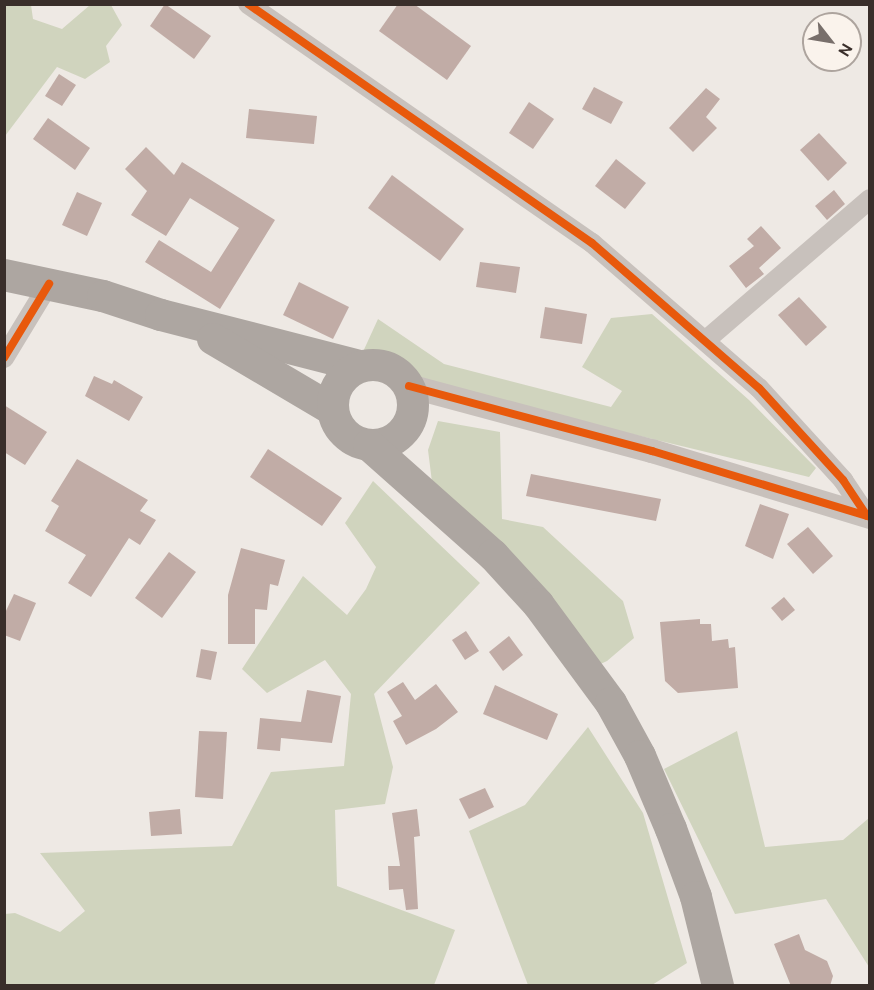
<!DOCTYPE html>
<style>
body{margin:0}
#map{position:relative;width:874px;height:990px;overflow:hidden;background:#eee9e4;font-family:Ubuntu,sans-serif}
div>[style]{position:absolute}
.green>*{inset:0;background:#d0d4be}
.building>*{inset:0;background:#c1aca6}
.minor>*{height:20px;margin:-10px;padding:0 10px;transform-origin:10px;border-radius:10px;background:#c8c1bc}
.tertiary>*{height:24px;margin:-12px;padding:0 12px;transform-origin:12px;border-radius:12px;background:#c8c1bc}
.primary>*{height:32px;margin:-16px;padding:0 16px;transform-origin:16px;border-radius:16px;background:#ada6a1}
.primary>.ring{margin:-16px;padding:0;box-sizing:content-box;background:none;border:32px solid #ada6a1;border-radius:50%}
.cycleway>*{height:8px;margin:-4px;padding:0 4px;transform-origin:4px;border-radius:4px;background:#e8590c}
span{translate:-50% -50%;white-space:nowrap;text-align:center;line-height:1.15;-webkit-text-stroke:6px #faf3ec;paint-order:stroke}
.frame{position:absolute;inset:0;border:6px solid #392e2a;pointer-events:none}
.north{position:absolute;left:802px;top:12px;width:60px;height:60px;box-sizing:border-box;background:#faf3ec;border:2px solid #ada49e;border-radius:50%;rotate:121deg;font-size:16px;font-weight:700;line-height:24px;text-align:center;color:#392e2a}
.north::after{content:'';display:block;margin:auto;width:21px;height:27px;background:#786f6b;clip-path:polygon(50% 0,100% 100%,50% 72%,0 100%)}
</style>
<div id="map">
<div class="green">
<div style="clip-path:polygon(5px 4px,31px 5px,33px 19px,62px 29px,90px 5px,111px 5px,122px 25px,106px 46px,110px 62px,85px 79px,57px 67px,5px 136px)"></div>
<div style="clip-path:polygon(652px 314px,749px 400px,816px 468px,809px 477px,356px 367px,378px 319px,444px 364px,611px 407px,622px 391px,582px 367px,611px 318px)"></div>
<div style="clip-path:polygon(438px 421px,500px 432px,502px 519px,543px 527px,623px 601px,634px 638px,607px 661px,596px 666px,433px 490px,428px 450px)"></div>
<div style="clip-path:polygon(373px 481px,480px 583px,374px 694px,393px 767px,385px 804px,335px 810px,337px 886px,455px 930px,434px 985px,5px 985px,5px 914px,15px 913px,60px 932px,85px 911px,40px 853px,232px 846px,271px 772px,344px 766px,351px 694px,325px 660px,267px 693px,242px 669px,303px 576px,347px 615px,366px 589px,376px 567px,345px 523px)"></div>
<div style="clip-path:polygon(588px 727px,643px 813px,687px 963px,652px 985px,528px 985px,469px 831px,525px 805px)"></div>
<div style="clip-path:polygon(737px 731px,765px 847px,843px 840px,869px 818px,869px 967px,826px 899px,735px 914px,664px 769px)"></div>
</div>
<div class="building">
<div style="clip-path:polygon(165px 4px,211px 36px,194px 59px,150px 26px)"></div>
<div style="clip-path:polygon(398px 4px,414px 4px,471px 46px,447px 80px,379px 31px)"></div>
<div style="clip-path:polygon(59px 74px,76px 85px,62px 106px,45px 96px)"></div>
<div style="clip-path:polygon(594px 87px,623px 102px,611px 124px,582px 109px)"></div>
<div style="clip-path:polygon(706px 88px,720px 99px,706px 117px,717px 128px,693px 152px,669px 128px)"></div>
<div style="clip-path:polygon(529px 102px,554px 119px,533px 149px,509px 133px)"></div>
<div style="clip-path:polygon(249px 109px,317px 116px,314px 144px,246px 138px)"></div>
<div style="clip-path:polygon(48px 118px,90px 148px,75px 170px,33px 139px)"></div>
<div style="clip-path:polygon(819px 133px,847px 163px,828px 181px,800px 150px)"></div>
<div style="clip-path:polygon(146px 147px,174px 175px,182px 162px,275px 220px,220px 309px,145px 262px,159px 240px,211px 272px,239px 228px,190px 198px,166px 236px,131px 215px,147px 191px,125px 169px)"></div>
<div style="clip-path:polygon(616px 159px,646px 183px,625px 209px,595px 186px)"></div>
<div style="clip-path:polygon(392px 175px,464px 229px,440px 261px,368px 208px)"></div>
<div style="clip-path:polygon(834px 190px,845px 204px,827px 220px,815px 206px)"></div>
<div style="clip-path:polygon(77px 192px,102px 203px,87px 236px,62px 225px)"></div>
<div style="clip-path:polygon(761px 226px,781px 248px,759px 268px,764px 274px,746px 288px,729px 266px,754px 246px,747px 239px)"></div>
<div style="clip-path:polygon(480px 262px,520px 267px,516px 293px,476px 287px)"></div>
<div style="clip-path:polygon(299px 282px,349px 307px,333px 339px,283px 315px)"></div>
<div style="clip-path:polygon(799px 297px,827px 327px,806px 346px,778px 315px)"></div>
<div style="clip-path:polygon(545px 307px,587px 314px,582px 344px,540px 338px)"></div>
<div style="clip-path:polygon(94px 376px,112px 384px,114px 380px,143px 397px,129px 421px,85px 396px)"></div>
<div style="clip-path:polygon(4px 405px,47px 432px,25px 465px,4px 452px)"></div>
<div style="clip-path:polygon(268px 449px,342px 498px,322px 526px,250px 477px)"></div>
<div style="clip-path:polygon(77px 459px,148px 500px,140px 511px,156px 520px,140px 545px,129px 538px,91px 597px,68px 583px,86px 555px,45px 531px,59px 506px,51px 501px)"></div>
<div style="clip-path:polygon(531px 474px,661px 499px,656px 521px,526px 496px)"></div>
<div style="clip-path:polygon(760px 504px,789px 514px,773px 559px,745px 546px)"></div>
<div style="clip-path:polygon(808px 527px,833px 556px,813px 574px,787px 544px)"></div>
<div style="clip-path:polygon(241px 548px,285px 560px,278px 586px,270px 584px,267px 610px,255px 609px,255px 644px,228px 644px,228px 595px)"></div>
<div style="clip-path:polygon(169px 552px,196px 572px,162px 618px,135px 598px)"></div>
<div style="clip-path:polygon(14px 594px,36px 603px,20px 641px,4px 635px,4px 615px)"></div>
<div style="clip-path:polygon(784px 597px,795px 610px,782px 621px,771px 608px)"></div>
<div style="clip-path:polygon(700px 619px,700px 624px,711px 624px,712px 641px,728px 639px,729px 648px,735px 647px,738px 688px,678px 693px,665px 681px,660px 622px)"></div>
<div style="clip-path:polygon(466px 631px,479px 651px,465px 660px,452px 640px)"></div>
<div style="clip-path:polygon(509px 636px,523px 655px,503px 671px,489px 652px)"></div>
<div style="clip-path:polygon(201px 649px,217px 652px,211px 680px,196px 677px)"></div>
<div style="clip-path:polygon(403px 682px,415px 700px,436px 684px,458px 712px,436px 729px,406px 745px,393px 721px,402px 716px,387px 692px)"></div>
<div style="clip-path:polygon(495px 685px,558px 714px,547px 740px,483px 714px)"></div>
<div style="clip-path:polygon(307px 690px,341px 696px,332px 743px,281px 738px,280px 751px,257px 749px,260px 718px,301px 722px)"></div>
<div style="clip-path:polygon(199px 731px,227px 732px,223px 799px,195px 797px)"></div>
<div style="clip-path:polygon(485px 788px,494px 807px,469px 819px,459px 799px)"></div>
<div style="clip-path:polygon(180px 809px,182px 834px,151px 836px,149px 812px)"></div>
<div style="clip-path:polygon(417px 809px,420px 836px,414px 837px,418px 909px,406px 910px,403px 889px,389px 890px,388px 866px,400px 866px,392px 813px)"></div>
<div style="clip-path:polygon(799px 934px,805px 950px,827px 961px,833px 976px,830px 986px,791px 986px,774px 944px)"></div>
</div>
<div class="minor">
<div style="left:248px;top:4px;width:419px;rotate:34.8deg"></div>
<div style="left:592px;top:243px;width:221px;rotate:41deg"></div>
<div style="left:759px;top:388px;width:125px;rotate:47.6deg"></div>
<div style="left:843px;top:480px;width:43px;rotate:56.3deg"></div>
<div style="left:706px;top:340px;width:216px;rotate:-40.7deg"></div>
<div style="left:4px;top:358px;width:87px;rotate:-58.7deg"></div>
</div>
<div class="tertiary">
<div style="left:409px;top:386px;width:252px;rotate:15deg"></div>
<div style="left:652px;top:451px;width:228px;rotate:16.8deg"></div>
</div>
<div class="primary">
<div style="left:4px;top:275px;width:101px;rotate:12deg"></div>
<div style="left:103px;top:296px;width:61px;rotate:18.1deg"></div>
<div style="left:161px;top:315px;width:204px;rotate:14.4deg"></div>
<div style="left:213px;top:339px;width:139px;rotate:30.6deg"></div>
<div class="ring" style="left:333px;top:365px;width:48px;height:48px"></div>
<div style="left:369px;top:445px;width:166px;rotate:41.6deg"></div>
<div style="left:493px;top:555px;width:67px;rotate:47.4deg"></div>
<div style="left:538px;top:604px;width:123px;rotate:53.6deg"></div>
<div style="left:611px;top:703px;width:60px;rotate:61.3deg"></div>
<div style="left:640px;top:756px;width:79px;rotate:67deg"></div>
<div style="left:671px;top:829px;width:72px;rotate:69.8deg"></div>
<div style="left:696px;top:897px;width:92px;rotate:76.1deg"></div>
</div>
<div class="cycleway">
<div style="left:248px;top:4px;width:419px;rotate:34.8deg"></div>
<div style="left:592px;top:243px;width:221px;rotate:41deg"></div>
<div style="left:759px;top:388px;width:125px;rotate:47.6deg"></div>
<div style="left:843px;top:480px;width:43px;rotate:56.3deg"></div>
<div style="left:4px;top:358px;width:87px;rotate:-58.7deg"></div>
<div style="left:409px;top:386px;width:252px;rotate:15deg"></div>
<div style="left:652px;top:451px;width:228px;rotate:16.8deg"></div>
</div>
<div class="frame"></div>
<div class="north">N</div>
</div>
